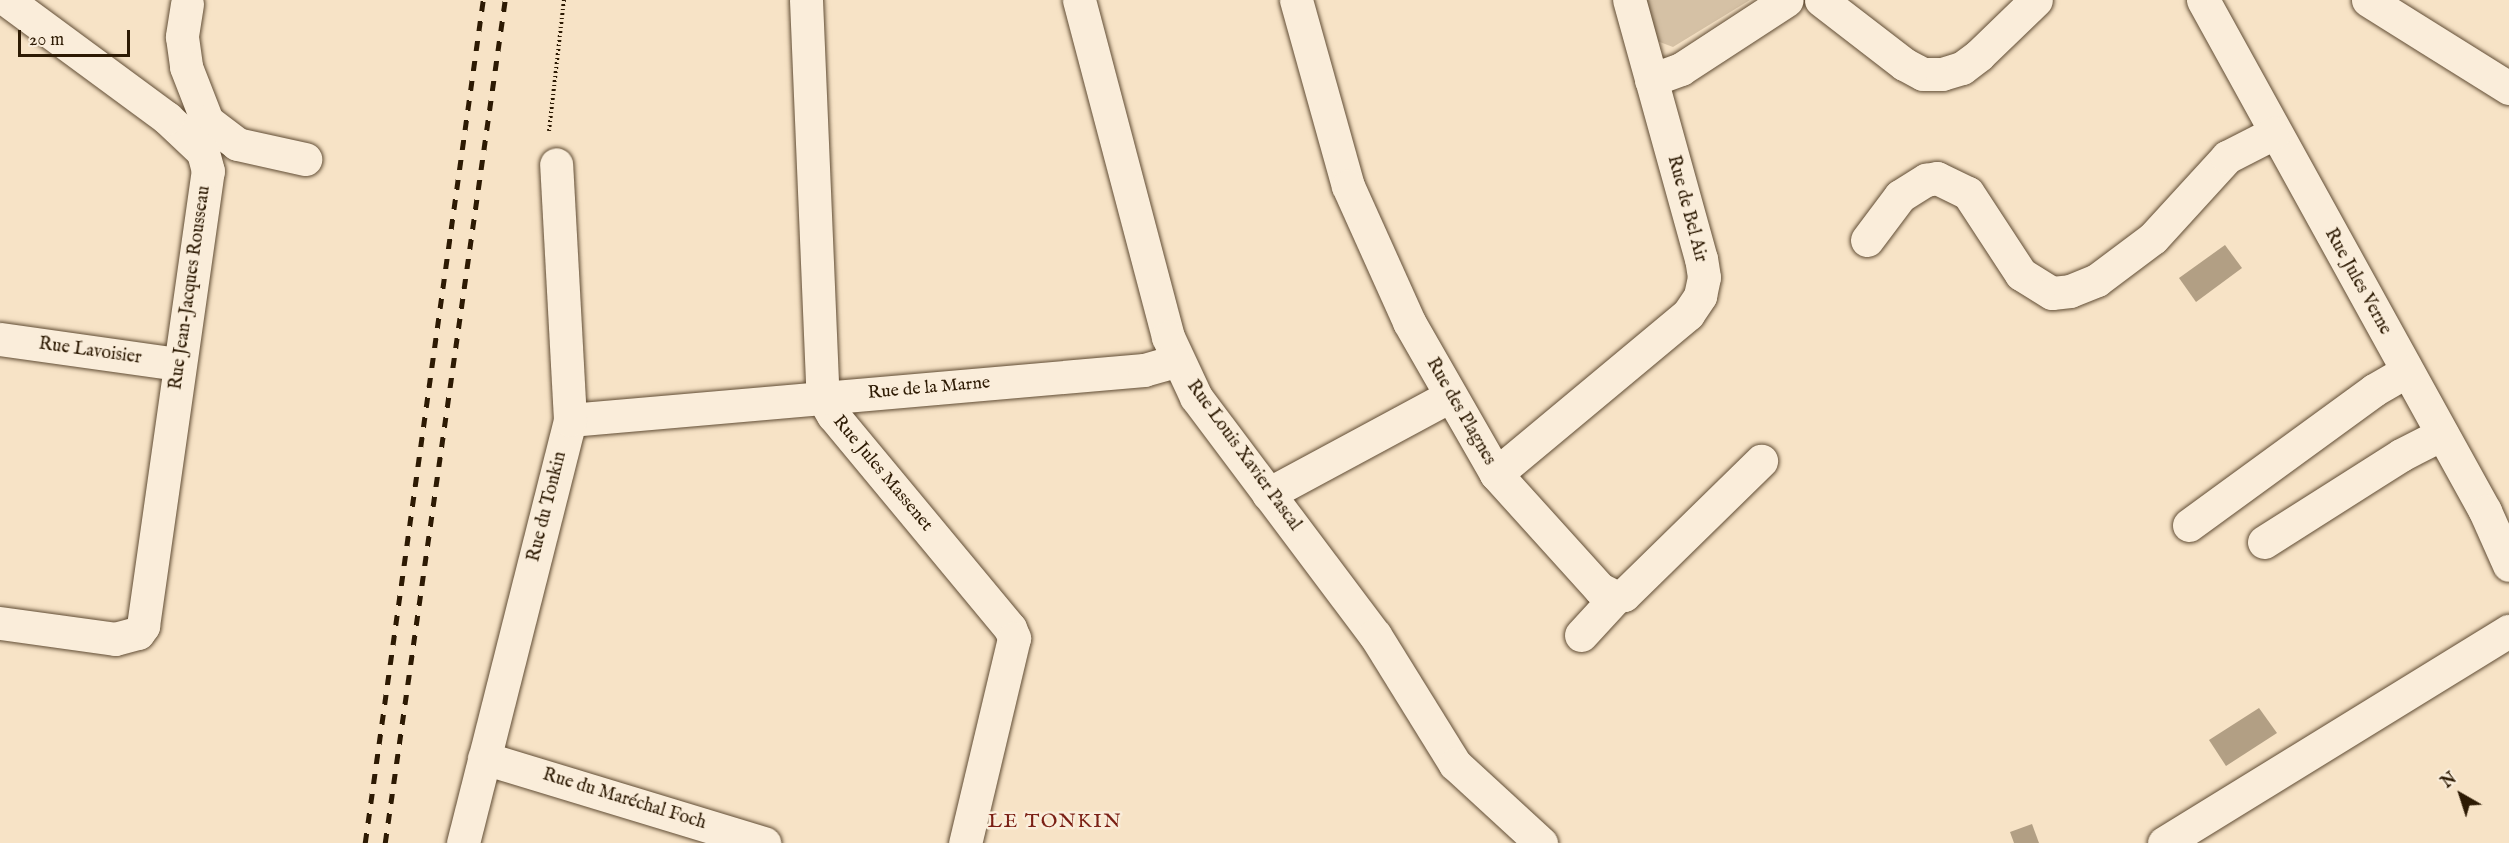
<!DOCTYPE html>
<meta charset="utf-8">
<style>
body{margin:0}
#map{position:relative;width:2509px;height:843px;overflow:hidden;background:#f7e3c6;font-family:"IM FELL English",serif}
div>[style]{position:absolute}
.green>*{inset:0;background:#d5c1a5}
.water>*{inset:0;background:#b29f84}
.path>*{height:4px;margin-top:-2px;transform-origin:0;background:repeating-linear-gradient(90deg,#2d1a03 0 1.5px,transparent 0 4.5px)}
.roads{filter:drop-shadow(0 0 2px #604c34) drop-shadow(0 0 2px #604c34)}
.minor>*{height:33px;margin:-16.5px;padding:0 16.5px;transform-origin:16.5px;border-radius:16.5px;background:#faedda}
.rail>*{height:4.5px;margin-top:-2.25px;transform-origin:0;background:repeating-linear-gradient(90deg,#2d1a03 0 10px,transparent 0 20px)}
span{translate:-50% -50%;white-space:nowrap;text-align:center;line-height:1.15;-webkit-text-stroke:5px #faedda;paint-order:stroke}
.street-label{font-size:18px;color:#2d1a03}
.neighbourhood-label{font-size:20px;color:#7a1f14;letter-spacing:1.5px}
.north{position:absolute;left:2431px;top:765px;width:60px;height:60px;-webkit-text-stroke:4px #faedda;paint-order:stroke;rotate:321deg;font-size:16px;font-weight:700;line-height:24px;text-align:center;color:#2d1a03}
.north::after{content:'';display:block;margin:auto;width:21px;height:27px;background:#2d1a03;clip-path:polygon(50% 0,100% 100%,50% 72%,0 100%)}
.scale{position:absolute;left:18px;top:30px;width:112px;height:27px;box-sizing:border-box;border:3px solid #2d1a03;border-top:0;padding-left:8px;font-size:18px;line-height:21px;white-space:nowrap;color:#2d1a03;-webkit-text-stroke:4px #faedda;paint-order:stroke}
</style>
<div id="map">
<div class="green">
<div style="clip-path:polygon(1643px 0,1750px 0,1673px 47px,1657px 41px)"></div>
</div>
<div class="water">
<div style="clip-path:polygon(2225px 245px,2242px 268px,2196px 302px,2179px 278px)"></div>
<div style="clip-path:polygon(2259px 708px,2277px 733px,2226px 766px,2209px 740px)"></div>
<div style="clip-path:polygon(2032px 824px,2039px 843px,2014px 843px,2010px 832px)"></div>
</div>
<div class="path">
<div style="left:549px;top:131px;width:132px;rotate:-83.5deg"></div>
</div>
<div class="roads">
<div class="minor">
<div style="left:806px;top:0;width:398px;rotate:87.6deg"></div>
<div style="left:823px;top:398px;width:20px;rotate:60deg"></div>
<div style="left:833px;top:415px;width:277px;rotate:50.3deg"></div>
<div style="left:1010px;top:628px;width:11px;rotate:68deg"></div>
<div style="left:1014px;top:638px;width:211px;rotate:103.4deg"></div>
<div style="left:1079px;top:0;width:349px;rotate:75.2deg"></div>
<div style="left:1168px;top:337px;width:66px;rotate:65deg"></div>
<div style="left:1196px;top:397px;width:298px;rotate:53.1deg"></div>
<div style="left:1375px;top:635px;width:152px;rotate:58.2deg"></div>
<div style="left:1455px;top:764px;width:117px;rotate:42.6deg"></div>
<div style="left:1296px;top:0;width:193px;rotate:74.4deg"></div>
<div style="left:1348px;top:186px;width:149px;rotate:65.8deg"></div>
<div style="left:1409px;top:322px;width:175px;rotate:60.2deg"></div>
<div style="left:1496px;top:474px;width:155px;rotate:47.9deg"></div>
<div style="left:1600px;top:589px;width:18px;rotate:27deg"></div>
<div style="left:1616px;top:597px;width:8px;rotate:-14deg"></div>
<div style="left:1624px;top:595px;width:192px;rotate:-44.4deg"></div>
<div style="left:1821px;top:0;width:105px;rotate:37.6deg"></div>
<div style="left:1904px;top:64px;width:21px;rotate:28deg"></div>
<div style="left:1923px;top:74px;width:19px"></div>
<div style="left:1942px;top:74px;width:21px;rotate:-17deg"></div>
<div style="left:1962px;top:68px;width:21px;rotate:-37deg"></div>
<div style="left:1979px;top:55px;width:79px;rotate:-44deg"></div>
<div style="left:2203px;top:0;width:584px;rotate:61.11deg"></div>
<div style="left:2485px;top:511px;width:59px;rotate:66deg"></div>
<div style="left:2368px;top:0;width:166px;rotate:32deg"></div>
<div style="left:187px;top:4px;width:33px;rotate:99deg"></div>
<div style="left:182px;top:37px;width:30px;rotate:82deg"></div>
<div style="left:186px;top:67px;width:58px;rotate:68.7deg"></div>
<div style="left:207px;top:121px;width:24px;rotate:138deg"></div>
<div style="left:1651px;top:80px;width:32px;rotate:-20deg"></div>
<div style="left:1681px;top:69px;width:126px;rotate:-33.1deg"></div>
<div style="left:207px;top:121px;width:38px;rotate:37deg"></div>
<div style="left:237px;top:144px;width:70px;rotate:12.4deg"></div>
<div style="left:1867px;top:240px;width:55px;rotate:-53.1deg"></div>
<div style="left:1900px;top:196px;width:31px;rotate:-32deg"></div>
<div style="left:1926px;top:180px;width:11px;rotate:-10deg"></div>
<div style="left:1937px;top:178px;width:34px;rotate:26deg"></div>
<div style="left:1968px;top:193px;width:97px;rotate:56.8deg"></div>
<div style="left:2021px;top:274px;width:36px;rotate:32deg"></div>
<div style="left:2052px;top:293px;width:18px;rotate:-6deg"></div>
<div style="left:2070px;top:291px;width:29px;rotate:-22deg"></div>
<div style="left:2097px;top:280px;width:70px;rotate:-36.9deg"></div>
<div style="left:2153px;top:238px;width:110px;rotate:-47.6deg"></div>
<div style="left:2227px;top:157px;width:53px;rotate:-27.1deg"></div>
<div style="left:0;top:339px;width:181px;rotate:8deg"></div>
<div style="left:570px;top:420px;width:576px;rotate:-4.98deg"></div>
<div style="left:1144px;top:370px;width:35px;rotate:-16deg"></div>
<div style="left:1496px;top:474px;width:250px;rotate:-39.8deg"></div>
<div style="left:1688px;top:314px;width:22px;rotate:-56deg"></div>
<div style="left:1700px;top:296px;width:19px;rotate:-78deg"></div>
<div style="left:1704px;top:277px;width:18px;rotate:-99deg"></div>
<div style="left:1701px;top:259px;width:269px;rotate:-105.5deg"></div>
<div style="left:1268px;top:494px;width:204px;rotate:-28.3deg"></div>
<div style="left:2189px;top:525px;width:229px;rotate:-36.1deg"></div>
<div style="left:2374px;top:390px;width:38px;rotate:-30deg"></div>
<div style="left:2264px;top:542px;width:162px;rotate:-32.4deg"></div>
<div style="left:2401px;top:455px;width:46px;rotate:-27.1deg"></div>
<div style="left:0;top:623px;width:116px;rotate:7.9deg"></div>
<div style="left:115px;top:639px;width:24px;rotate:-15deg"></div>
<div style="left:138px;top:633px;width:9px;rotate:-54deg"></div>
<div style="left:143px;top:626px;width:460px;rotate:-81.9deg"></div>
<div style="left:208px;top:171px;width:20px;rotate:-105deg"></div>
<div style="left:203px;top:152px;width:50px;rotate:-136.6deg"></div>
<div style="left:167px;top:118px;width:199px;rotate:-143.6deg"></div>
<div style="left:1581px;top:635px;width:52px;rotate:-47.4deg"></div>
<div style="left:484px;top:758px;width:293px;rotate:16.9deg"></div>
<div style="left:463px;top:843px;width:436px;rotate:-75.8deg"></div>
<div style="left:570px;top:420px;width:256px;rotate:-93.1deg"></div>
<div style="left:2164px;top:843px;width:405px;rotate:-31.6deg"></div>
</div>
</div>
<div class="rail">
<div style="left:365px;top:843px;width:851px;rotate:-82.03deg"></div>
<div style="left:385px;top:843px;width:851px;rotate:-81.9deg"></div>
</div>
<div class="street-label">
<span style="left:1686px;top:209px;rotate:75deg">Rue de Bel Air</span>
<span style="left:2357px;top:282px;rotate:61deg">Rue Jules Verne</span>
<span style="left:191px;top:288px;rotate:-82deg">Rue Jean-Jacques Rousseau</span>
<span style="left:90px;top:352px;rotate:8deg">Rue Lavoisier</span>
<span style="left:929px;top:389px;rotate:-5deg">Rue de la Marne</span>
<span style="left:1460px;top:412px;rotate:60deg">Rue des Plagnes</span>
<span style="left:1243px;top:456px;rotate:54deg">Rue Louis Xavier Pascal</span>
<span style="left:882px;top:474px;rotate:50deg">Rue Jules Massenet</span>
<span style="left:548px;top:507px;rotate:-76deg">Rue du Tonkin</span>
<span style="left:624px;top:800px;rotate:17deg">Rue du Maréchal Foch</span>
</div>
<div class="neighbourhood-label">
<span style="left:1055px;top:821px">LE TONKIN</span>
</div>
<div class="north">N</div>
<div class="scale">20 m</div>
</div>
